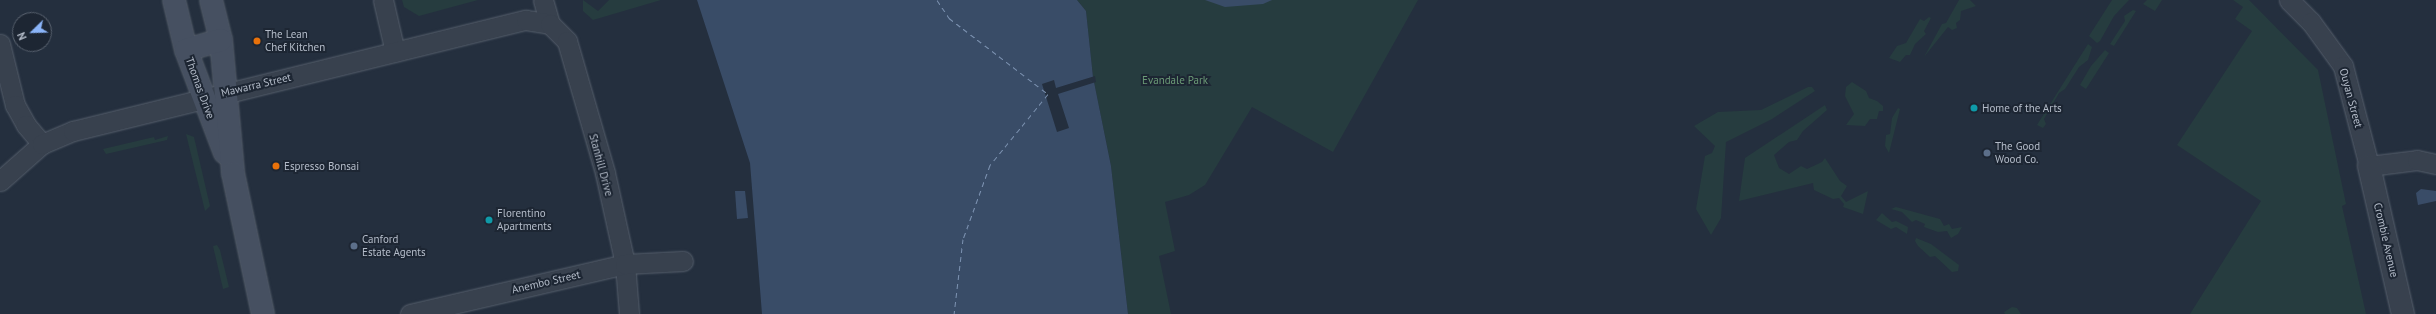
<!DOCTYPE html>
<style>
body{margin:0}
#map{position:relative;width:2436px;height:314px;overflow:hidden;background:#242f3e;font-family:"PT Sans",sans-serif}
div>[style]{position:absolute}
.green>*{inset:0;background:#263c3f}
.water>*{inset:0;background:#394c67}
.pier>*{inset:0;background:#242f3e}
.ferry>*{height:1px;margin-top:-0.5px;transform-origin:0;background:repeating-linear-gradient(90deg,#7c92b1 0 5px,transparent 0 9px)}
.roads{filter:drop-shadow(0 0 1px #565f6c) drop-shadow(0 0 1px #565f6c)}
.minor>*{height:19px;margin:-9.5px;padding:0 9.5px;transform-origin:9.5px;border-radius:9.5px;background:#38414e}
.tertiary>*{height:22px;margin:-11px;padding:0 11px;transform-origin:11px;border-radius:11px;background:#38414e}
.secondary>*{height:22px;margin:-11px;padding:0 11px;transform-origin:11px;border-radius:11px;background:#465061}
.dots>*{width:11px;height:11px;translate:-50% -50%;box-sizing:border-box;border:2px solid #1d2633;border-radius:50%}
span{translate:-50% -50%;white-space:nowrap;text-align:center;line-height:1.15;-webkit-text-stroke:4px #1d2633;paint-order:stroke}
.poi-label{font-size:11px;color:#b4bcc9}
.left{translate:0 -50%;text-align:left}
.park-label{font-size:11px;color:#6b9a76}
.street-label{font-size:11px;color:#b4bcc9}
.north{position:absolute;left:12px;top:12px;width:40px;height:40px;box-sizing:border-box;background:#1d2633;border:1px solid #59626f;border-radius:50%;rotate:247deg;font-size:11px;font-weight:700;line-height:16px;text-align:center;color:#b4bcc9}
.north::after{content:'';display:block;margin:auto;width:14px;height:18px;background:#8ab4f8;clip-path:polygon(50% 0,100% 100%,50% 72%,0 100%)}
</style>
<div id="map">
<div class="green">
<div style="clip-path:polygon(402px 0,478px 0,419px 16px,404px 7px)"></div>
<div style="clip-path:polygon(583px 0,598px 11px,609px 0,661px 0,593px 20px,583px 11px)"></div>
<div style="clip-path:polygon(1077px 0,1418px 0,1333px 152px,1252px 107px,1205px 185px,1189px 195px,1165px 202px,1175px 251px,1159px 256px,1171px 314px,1128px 314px,1111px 166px,1093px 77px,1086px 11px)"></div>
<div style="clip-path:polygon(1959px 0,1970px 0,1976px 6px,1961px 11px,1960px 20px,1956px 23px,1957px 28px,1952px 30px,1948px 27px,1924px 57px,1942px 24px,1946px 23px)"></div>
<div style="clip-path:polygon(2112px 0,2129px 0,2114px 16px,2100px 41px,2097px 43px,2089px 36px)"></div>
<div style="clip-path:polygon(2147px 0,2162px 0,2155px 11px,2143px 4px)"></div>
<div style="clip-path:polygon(2233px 0,2249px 0,2318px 70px,2346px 204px,2342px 206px,2366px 314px,2190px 314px,2261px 201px,2177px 145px,2252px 31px,2235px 19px,2243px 7px)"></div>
<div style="clip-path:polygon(2133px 10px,2136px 11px,2114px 46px,2110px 44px,2125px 21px,2124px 16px)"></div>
<div style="clip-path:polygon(1929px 17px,1931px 18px,1924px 31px,1926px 34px,1915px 44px,1910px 55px,1906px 55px,1900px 62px,1889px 58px,1897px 46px,1906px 43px,1920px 19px,1924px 21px)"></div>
<div style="clip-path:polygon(2088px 44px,2092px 47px,2088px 60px,2079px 67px,2065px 89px,2059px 93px,2044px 119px,2046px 124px,2043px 128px,2037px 125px)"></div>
<div style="clip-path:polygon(2105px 50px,2109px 53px,2086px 89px,2080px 85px,2091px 66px)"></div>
<div style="clip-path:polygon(1852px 82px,1866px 91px,1869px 98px,1877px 101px,1883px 106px,1883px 111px,1879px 111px,1877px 119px,1870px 119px,1865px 126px,1846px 125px,1854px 114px,1845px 96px,1846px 87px)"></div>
<div style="clip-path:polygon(1808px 87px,1812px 87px,1815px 91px,1772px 119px,1726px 142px,1721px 218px,1711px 235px,1696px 209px,1705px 156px,1712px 153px,1715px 146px,1694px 126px,1718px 112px,1761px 110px)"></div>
<div style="clip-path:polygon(1825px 105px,1827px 110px,1803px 131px,1797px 140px,1789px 142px,1774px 155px,1779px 168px,1789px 174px,1801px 166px,1807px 169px,1822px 162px,1825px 158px,1840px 181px,1847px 186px,1841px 196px,1846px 202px,1868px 191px,1863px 214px,1843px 207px,1844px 204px,1839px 198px,1833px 199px,1814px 190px,1813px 183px,1739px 201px,1745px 158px)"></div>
<div style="clip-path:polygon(1898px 108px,1900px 109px,1889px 153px,1885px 146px,1886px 135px,1890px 134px,1892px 118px)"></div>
<div style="clip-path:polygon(186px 134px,194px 137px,210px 206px,205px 211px)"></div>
<div style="clip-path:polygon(168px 136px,167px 140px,106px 154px,103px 149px,154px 137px,155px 140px)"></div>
<div style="clip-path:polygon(1896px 207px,1940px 219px,1944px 226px,1949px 224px,1952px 229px,1962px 227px,1958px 234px,1951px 238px,1947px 231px,1938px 232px,1924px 227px,1925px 224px,1916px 220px,1912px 222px,1902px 212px,1891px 209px)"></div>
<div style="clip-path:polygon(1882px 213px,1892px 222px,1896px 221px,1908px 227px,1907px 234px,1896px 227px,1891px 229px,1876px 220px)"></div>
<div style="clip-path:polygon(1916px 238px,1931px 244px,1959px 265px,1958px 271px,1952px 272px,1935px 256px,1930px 257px,1918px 246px,1915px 241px)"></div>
<div style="clip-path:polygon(217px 245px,220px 250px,229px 287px,223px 289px,213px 246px)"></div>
<div style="clip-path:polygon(2012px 307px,2017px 308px,2021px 314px,2005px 314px,2004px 312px)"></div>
</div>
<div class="water">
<div style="clip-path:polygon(697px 0,1077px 0,1086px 11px,1093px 77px,1111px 166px,1128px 314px,762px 314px,750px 163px)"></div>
<div style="clip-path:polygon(1205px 0,1272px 0,1263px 4px,1225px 7px)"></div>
<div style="clip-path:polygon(2421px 189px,2436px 191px,2436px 201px,2418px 205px,2416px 193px)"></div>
<div style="clip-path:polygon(735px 191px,745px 191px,748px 218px,737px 219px)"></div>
</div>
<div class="pier">
<div style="clip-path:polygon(1095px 76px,1096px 82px,1058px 94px,1069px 128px,1057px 132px,1042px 84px,1054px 80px,1056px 88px)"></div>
</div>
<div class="ferry">
<div style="left:937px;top:0;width:22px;rotate:56deg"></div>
<div style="left:949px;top:18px;width:125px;rotate:37.5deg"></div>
<div style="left:1048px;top:94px;width:92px;rotate:129.2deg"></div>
<div style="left:990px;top:165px;width:79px;rotate:110deg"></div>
<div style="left:963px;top:239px;width:76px;rotate:96.8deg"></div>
</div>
<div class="roads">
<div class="minor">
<div style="left:383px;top:0;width:53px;rotate:77deg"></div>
<div style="left:543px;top:0;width:25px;rotate:74deg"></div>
<div style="left:2289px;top:0;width:31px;rotate:45deg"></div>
<div style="left:2311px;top:22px;width:54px;rotate:54deg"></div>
<div style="left:2343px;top:66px;width:103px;rotate:75.4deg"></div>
<div style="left:2369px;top:166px;width:48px;rotate:-7.1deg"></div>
<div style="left:2417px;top:160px;width:19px;rotate:12deg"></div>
<div style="left:0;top:44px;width:63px;rotate:76.2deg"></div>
<div style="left:15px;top:105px;width:23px;rotate:61deg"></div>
<div style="left:26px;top:125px;width:25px;rotate:50deg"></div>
<div style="left:0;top:181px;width:56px;rotate:-41.4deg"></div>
<div style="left:42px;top:144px;width:34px;rotate:-23deg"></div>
<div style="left:73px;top:131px;width:466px;rotate:-13.8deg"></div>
<div style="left:526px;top:20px;width:24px;rotate:9deg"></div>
<div style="left:550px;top:24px;width:24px;rotate:45deg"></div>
<div style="left:567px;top:41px;width:137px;rotate:73.9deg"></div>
<div style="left:605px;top:173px;width:93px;rotate:77.6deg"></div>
<div style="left:625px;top:264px;width:50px;rotate:85.4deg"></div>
<div style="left:410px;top:314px;width:221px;rotate:-13.1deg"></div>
<div style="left:625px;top:264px;width:58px;rotate:-3deg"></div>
</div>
<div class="tertiary">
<div style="left:2369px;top:166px;width:152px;rotate:77.1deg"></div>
</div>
<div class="secondary">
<div style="left:174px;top:0;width:51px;rotate:76.5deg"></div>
<div style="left:186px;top:50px;width:110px;rotate:69.3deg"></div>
<div style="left:211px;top:0;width:41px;rotate:76deg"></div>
<div style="left:221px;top:40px;width:134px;rotate:84.8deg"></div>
<div style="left:233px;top:173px;width:144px;rotate:78deg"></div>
<div style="left:186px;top:50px;width:36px;rotate:-16deg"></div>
</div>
</div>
<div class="dots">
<div style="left:257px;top:41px;background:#e8710a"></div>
<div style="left:1974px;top:108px;background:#0f9aa8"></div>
<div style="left:1987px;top:153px;background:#5c6f8a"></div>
<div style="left:276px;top:166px;background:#e8710a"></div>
<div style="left:489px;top:220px;background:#0f9aa8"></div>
<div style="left:354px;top:246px;background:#5c6f8a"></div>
</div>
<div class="poi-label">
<span class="left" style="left:265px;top:41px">The Lean<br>Chef Kitchen</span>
<span class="left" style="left:1982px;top:108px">Home of the Arts</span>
<span class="left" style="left:1995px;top:153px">The Good<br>Wood Co.</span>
<span class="left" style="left:284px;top:166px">Espresso Bonsai</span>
<span class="left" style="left:497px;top:220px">Florentino<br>Apartments</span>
<span class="left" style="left:362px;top:246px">Canford<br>Estate Agents</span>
</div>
<div class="park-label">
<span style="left:1175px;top:80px">Evandale Park</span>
</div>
<div class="street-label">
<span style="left:256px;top:85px;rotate:-13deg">Mawarra Street</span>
<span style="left:200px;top:88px;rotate:70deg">Thomas Drive</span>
<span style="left:2351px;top:98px;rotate:75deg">Ouyan Street</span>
<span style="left:601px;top:165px;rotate:75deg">Stanhill Drive</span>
<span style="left:2386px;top:240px;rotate:77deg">Crombie Avenue</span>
<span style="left:546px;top:282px;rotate:-13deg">Anembo Street</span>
</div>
<div class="north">N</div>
</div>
